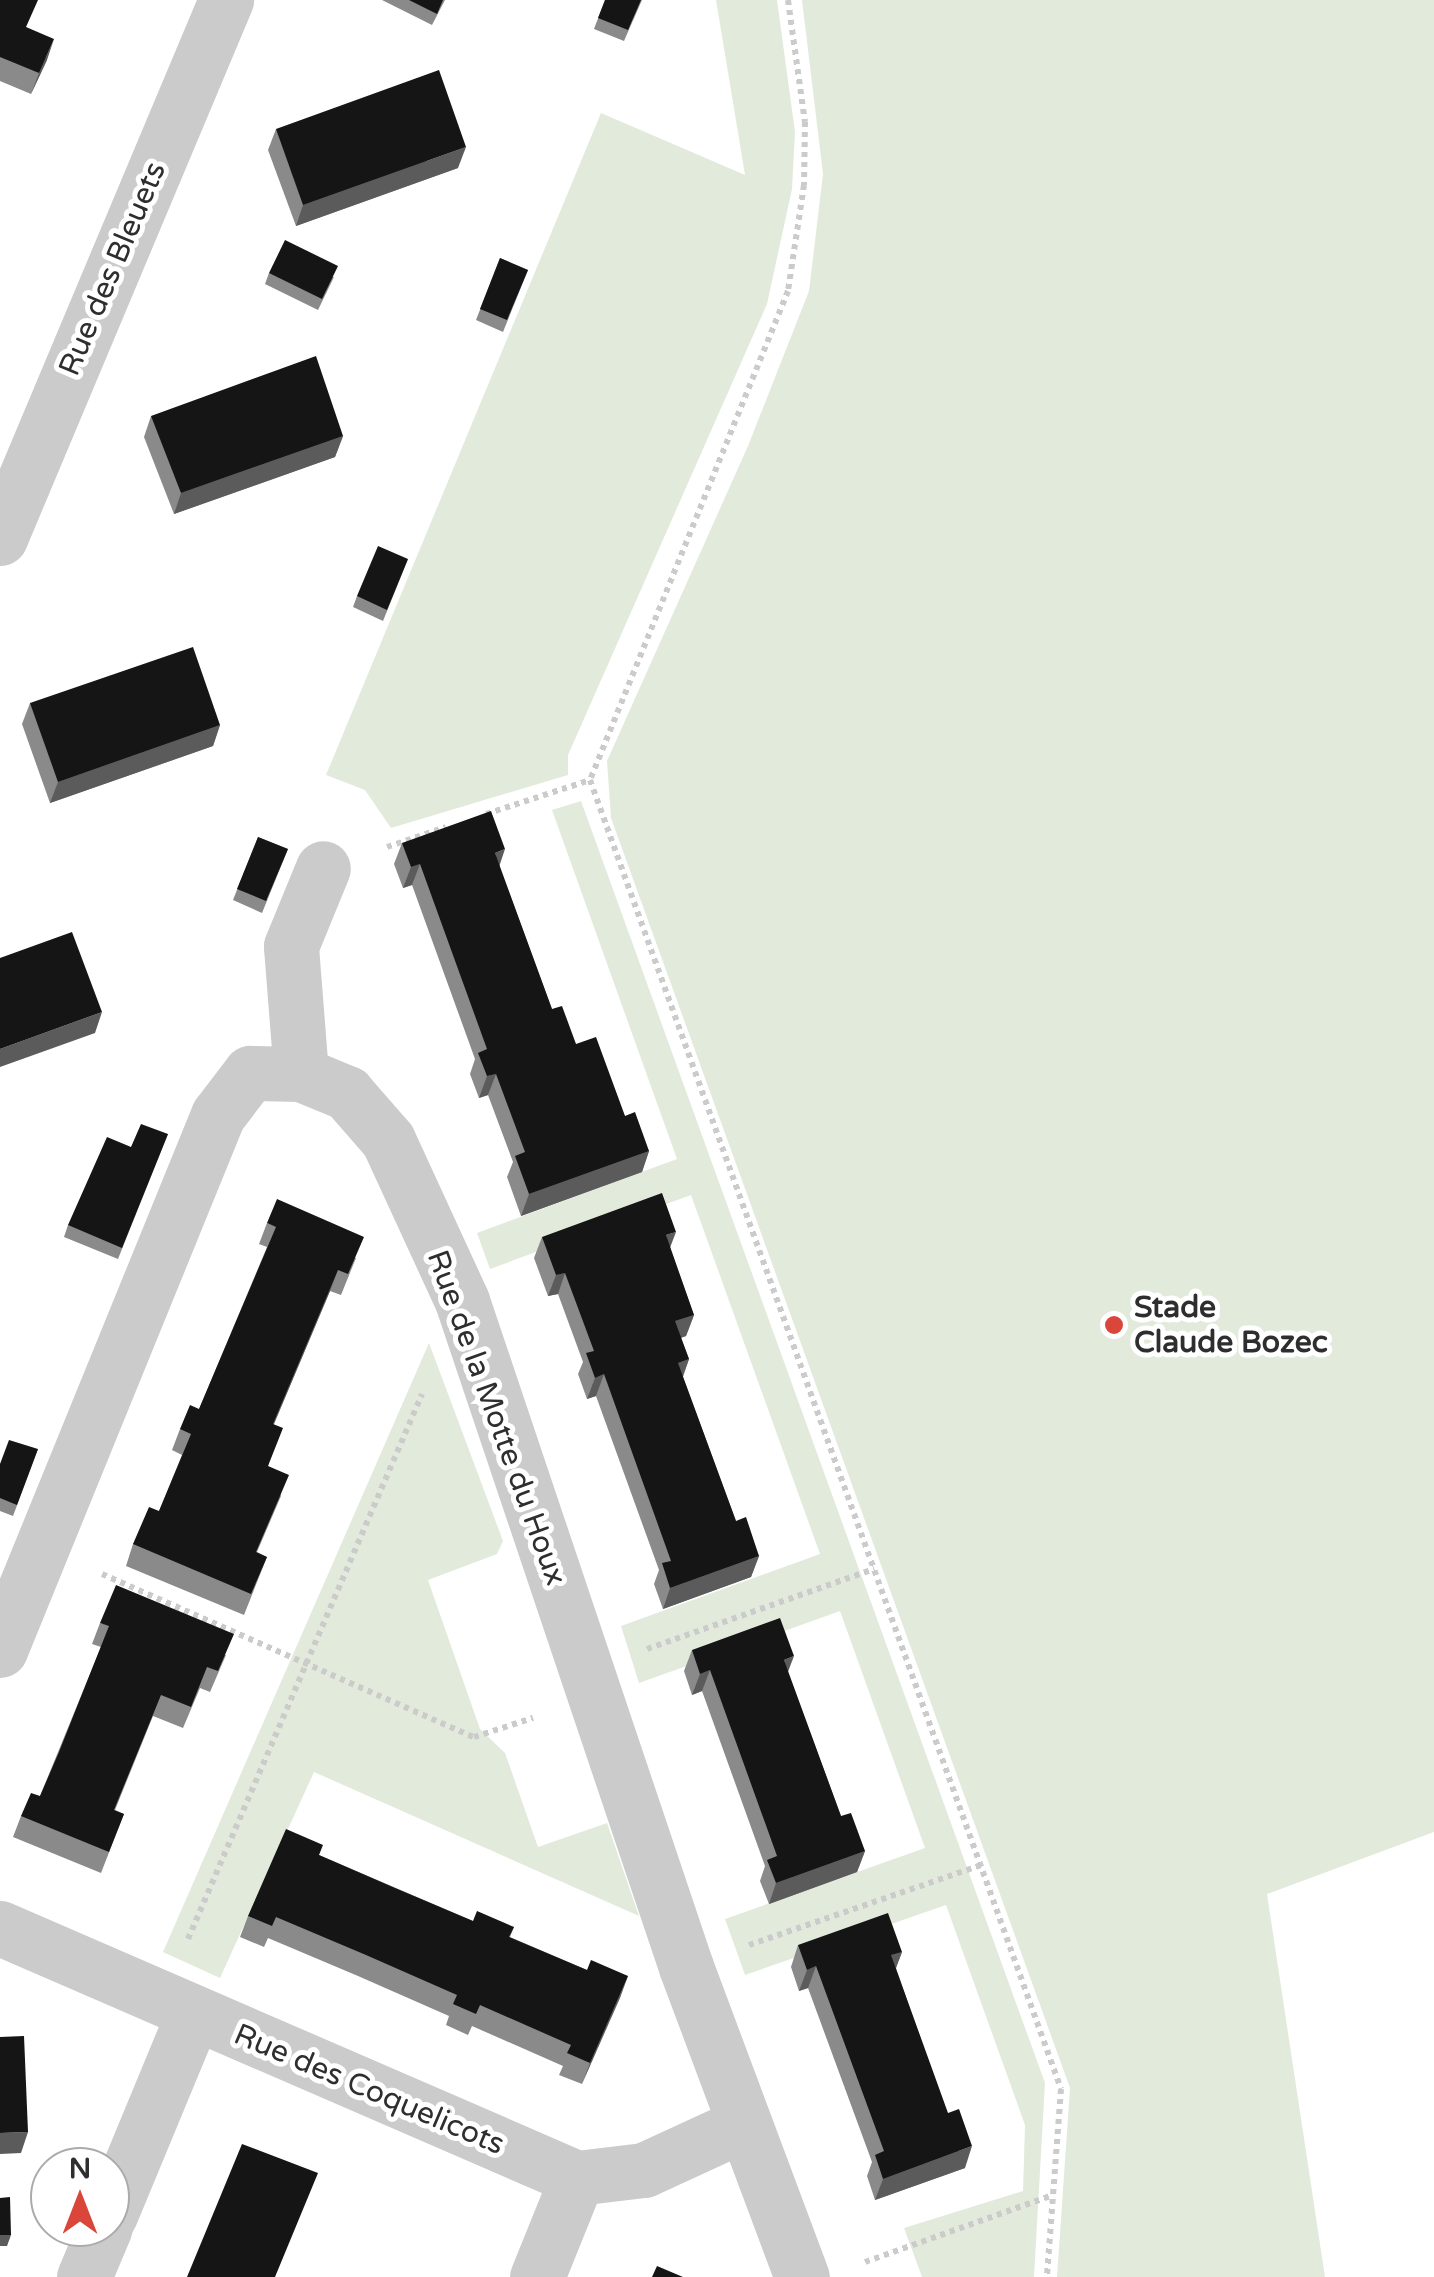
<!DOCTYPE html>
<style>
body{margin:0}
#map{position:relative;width:1434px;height:2277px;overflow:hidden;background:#fff;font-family:"Varela Round",sans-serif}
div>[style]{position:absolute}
.green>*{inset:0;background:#e2eadc}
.path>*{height:6px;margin-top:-3px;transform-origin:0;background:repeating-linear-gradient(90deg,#cbcbcb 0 5px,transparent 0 10px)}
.minor>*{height:55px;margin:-27.5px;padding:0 27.5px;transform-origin:27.5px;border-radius:27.5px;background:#cbcbcb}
.wall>*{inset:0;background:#8a8a8a}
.shaded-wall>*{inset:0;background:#5b5b5b}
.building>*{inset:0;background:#151515}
.dots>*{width:28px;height:28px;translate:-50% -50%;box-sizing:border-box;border:5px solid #fff;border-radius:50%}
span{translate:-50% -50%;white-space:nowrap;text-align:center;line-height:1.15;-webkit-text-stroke:10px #fff;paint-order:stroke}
.street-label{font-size:30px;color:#2e2e2e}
.poi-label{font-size:30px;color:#2e2e2e;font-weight:700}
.left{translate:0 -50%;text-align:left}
.north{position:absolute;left:30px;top:2147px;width:100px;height:100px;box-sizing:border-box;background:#fff;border:2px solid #ababab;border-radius:50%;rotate:0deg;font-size:28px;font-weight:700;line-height:40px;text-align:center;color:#2e2e2e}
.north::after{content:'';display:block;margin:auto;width:35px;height:45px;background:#db463a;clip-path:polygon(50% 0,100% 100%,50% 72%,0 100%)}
</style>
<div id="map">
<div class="green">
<div style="clip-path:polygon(716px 0,777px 0,795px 132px,792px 189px,767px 304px,568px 755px,568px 775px,391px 828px,365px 790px,326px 775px,601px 113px,745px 175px)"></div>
<div style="clip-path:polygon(802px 0,1434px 0,1434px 1832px,1267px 1894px,1325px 2277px,1057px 2277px,1070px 2088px,611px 818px,607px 761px,748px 446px,809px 291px,823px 174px)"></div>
<div style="clip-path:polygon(581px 801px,1045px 2083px,1034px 2277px,922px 2277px,904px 2228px,1023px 2191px,1025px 2125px,946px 1905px,745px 1975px,725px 1919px,925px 1848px,840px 1611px,639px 1683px,621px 1626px,820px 1554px,691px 1195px,490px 1269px,477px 1233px,677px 1159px,552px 810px)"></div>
<div style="clip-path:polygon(429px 1343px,503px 1541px,497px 1554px,428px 1580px,480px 1729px,505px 1753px,538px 1847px,607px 1823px,639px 1916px,314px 1772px,220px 1978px,163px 1952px)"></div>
</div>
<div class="path">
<div style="left:788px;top:0;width:123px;rotate:82.1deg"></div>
<div style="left:805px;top:122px;width:63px;rotate:90.9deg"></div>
<div style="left:804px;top:185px;width:107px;rotate:98.6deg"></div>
<div style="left:788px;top:291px;width:528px;rotate:112.04deg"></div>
<div style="left:590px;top:780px;width:1391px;rotate:70.21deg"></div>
<div style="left:1061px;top:2089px;width:189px;rotate:94.3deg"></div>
<div style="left:486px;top:814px;width:109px;rotate:-18.1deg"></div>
<div style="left:387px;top:847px;width:62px;rotate:-18.7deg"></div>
<div style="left:102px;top:1574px;width:406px;rotate:23.7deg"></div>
<div style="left:474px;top:1737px;width:62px;rotate:-17.9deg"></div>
<div style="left:647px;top:1649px;width:241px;rotate:-19.4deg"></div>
<div style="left:188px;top:1939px;width:593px;rotate:-66.76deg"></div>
<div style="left:749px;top:1945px;width:245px;rotate:-19deg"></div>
<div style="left:865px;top:2262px;width:200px;rotate:-19.6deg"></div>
</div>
<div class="minor">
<div style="left:0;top:538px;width:584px;rotate:-67.21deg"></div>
<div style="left:301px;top:1074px;width:128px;rotate:-94.5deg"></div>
<div style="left:291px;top:946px;width:84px;rotate:-67.7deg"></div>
<div style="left:0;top:1650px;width:578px;rotate:-67.83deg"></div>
<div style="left:218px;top:1115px;width:53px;rotate:-52.7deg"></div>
<div style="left:250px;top:1073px;width:51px;rotate:1.1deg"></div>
<div style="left:301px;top:1074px;width:50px;rotate:22.4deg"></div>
<div style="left:347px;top:1093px;width:62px;rotate:48.9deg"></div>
<div style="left:388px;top:1140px;width:177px;rotate:65.3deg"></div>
<div style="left:462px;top:1301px;width:703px;rotate:71.41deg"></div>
<div style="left:686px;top:1967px;width:331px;rotate:69.5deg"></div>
<div style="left:0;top:1928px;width:629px;rotate:23.43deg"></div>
<div style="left:577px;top:2178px;width:67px;rotate:-6.8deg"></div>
<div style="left:644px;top:2170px;width:110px;rotate:-24.7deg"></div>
<div style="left:110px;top:2215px;width:217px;rotate:-67.5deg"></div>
<div style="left:84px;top:2277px;width:54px;rotate:-67.2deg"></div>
<div style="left:537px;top:2277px;width:107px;rotate:-68deg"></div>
</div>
<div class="wall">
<div style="clip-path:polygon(0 0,27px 28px,47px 60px,31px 94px,0 81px)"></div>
<div style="clip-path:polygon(382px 0,445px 0,432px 25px)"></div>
<div style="clip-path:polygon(605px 0,642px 0,624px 41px,594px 29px)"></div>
<div style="clip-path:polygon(276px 129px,458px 168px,296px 226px,268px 150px)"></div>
<div style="clip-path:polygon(500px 258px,528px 270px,503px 332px,476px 320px)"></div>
<div style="clip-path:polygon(269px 273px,334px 277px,318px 310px,265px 284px)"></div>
<div style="clip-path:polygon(151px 416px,343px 436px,335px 457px,174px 514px,144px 437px)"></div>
<div style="clip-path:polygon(408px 559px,383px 621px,353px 607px,357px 596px)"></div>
<div style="clip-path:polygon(30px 703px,220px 725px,213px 746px,50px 803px,22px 724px)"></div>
<div style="clip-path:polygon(258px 837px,288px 849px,262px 913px,233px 900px)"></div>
<div style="clip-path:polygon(402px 843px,499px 866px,552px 1009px,649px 1151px,642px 1172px,521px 1216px,507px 1177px,513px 1162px,488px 1095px,479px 1098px,470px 1074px,475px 1059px,412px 885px,403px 888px,394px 864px)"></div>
<div style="clip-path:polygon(168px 1134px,118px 1259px,64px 1237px,68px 1225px,131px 1147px)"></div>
<div style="clip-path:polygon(267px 1223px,356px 1258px,341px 1295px,330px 1291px,274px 1424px,268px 1466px,281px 1496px,257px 1552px,267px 1557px,244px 1615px,126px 1566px,133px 1544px,159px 1511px,182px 1455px,172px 1450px,180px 1429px,199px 1409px,267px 1247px,259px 1244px)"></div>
<div style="clip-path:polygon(542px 1237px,670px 1248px,694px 1315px,686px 1336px,681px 1338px,689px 1359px,683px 1377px,736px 1521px,759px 1556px,751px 1577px,663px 1609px,654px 1584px,659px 1570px,596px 1396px,587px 1399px,578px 1374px,583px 1362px,558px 1294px,548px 1296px,534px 1258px)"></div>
<div style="clip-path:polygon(38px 1449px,13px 1516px,0 1511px,0 1464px)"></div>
<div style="clip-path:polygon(100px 1623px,226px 1655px,210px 1692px,200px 1688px,183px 1728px,153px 1716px,115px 1810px,124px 1814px,101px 1873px,13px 1837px,21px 1816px,40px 1796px,101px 1647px,92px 1644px)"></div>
<div style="clip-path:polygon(692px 1650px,788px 1673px,841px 1816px,865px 1851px,857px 1872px,769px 1904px,760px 1881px,765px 1866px,702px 1691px,692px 1695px,684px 1671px)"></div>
<div style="clip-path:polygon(319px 1855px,473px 1921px,514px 1927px,510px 1937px,587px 1970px,628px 1976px,582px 2084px,559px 2075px,563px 2066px,472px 2026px,468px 2035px,446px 2025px,449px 2016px,358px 1976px,268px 1938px,264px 1947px,240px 1937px,248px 1916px)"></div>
<div style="clip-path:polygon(798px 1945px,902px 1952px,896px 1968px,965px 2168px,875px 2200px,867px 2176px,872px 2162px,808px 1988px,799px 1991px,791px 1967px)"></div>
</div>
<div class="shaded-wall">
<div style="clip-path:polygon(54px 39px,47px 60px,31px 94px,39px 73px)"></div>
<div style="clip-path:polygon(466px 147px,458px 168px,296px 226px,303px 205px)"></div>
<div style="clip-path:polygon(343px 436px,335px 457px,174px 514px,181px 493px)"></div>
<div style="clip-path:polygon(220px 725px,213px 746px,50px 803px,58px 782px)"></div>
<div style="clip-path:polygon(505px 849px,498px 870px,495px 853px)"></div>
<div style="clip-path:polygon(420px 864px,412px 885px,403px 888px,411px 867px)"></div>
<div style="clip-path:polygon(102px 1012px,95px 1033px,0 1067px,0 1049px)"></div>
<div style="clip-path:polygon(496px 1074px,488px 1095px,479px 1098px,487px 1076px)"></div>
<div style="clip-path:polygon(649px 1151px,642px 1172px,521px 1216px,529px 1194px)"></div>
<div style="clip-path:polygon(676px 1232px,668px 1253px,666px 1235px)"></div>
<div style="clip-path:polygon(338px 1270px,330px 1291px,265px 1445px,273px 1424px)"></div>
<div style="clip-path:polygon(565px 1273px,558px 1294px,548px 1296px,556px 1275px)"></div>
<div style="clip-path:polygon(694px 1315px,686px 1336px,667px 1342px,675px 1321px)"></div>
<div style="clip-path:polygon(689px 1359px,681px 1381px,678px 1363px)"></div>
<div style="clip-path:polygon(604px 1374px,596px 1396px,587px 1399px,595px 1378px)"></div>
<div style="clip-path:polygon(759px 1556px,751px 1577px,663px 1609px,670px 1588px)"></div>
<div style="clip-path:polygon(794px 1656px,786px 1677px,784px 1660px)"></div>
<div style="clip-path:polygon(710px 1670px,702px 1691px,692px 1695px,700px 1674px)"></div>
<div style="clip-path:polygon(865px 1851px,857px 1872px,769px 1904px,776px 1883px)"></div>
<div style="clip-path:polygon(902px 1952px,894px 1973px,891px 1955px)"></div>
<div style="clip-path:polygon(816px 1966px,808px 1988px,799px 1991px,807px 1970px)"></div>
<div style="clip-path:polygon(628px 1976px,620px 1998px,582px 2084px,590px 2063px)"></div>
<div style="clip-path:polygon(28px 2132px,21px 2153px,0 2154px,0 2133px)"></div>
<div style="clip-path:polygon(972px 2146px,965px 2168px,875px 2200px,883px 2179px)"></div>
<div style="clip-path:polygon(0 2235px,11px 2235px,7px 2246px,0 2246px)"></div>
</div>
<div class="building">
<div style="clip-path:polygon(0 0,38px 0,26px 27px,54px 39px,39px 73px,0 57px)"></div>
<div style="clip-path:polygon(409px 0,443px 0,437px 14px)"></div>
<div style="clip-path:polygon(605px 0,641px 0,628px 30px,598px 18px)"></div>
<div style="clip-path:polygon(439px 70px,466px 147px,303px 205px,276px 129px)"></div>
<div style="clip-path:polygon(285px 240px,338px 266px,322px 299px,269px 273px)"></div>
<div style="clip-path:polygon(500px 258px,528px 270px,507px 320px,480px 309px)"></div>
<div style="clip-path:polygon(316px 356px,343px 436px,181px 493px,151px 416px)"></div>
<div style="clip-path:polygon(378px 546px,408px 559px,387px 610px,357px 596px)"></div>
<div style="clip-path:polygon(193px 647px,220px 725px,58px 782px,30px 703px)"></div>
<div style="clip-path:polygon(491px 811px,505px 849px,495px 853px,552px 1009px,562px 1006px,576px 1044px,596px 1037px,625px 1116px,635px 1112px,649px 1151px,529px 1194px,515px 1156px,525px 1152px,496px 1074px,487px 1076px,478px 1053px,487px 1049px,420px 864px,411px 867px,402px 843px)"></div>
<div style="clip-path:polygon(258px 837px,288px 849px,266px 901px,237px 889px)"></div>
<div style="clip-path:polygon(72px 932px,102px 1012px,0 1049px,0 958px)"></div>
<div style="clip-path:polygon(141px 1124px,168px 1134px,122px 1248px,68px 1225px,107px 1137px,131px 1147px)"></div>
<div style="clip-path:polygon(662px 1193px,676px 1232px,666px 1235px,694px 1315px,675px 1321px,689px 1359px,678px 1363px,736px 1521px,746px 1517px,759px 1556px,670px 1588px,662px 1563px,671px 1561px,604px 1374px,595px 1378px,586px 1353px,594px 1351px,565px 1273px,556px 1275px,542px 1237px)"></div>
<div style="clip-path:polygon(277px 1199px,364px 1237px,348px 1274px,338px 1270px,273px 1424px,283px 1428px,268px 1466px,289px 1475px,256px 1552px,267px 1557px,251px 1594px,133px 1544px,149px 1507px,159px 1511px,191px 1434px,180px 1429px,190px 1405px,199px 1409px,237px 1319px,276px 1227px,267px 1223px)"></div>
<div style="clip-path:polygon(9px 1440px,38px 1449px,17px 1505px,0 1498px,0 1464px)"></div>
<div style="clip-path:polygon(116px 1585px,234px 1634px,218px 1671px,207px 1667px,191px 1707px,161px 1695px,114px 1810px,124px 1814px,109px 1852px,21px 1816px,31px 1793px,40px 1796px,59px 1752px,109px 1626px,100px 1623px)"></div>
<div style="clip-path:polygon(780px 1618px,794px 1656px,784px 1660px,841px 1816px,851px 1813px,865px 1851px,776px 1883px,767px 1860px,777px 1856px,710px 1670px,700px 1674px,692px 1650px)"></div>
<div style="clip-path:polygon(286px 1829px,323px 1845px,319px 1855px,395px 1888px,473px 1921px,477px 1911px,514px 1927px,509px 1937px,587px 1970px,591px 1960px,628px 1976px,590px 2063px,567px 2053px,571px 2045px,480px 2005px,476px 2014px,453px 2004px,457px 1995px,366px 1955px,276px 1917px,272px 1926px,248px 1916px)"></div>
<div style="clip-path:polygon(888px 1913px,902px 1952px,891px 1955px,948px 2113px,959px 2109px,972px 2146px,883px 2179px,875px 2155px,884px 2151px,816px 1966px,807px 1970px,798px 1945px)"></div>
<div style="clip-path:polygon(24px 2036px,28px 2132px,0 2133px,0 2037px)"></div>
<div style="clip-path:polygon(242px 2144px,318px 2173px,275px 2277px,187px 2277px)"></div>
<div style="clip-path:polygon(10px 2197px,11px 2235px,0 2235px,0 2198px)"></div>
<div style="clip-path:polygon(657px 2266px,683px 2277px,652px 2277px)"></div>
</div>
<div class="dots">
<div style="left:1114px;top:1325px;background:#db463a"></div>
</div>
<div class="street-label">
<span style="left:113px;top:269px;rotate:-67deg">Rue des Bleuets</span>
<span style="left:496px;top:1418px;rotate:70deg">Rue de la Motte du Houx</span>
<span style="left:369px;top:2090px;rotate:23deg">Rue des Coquelicots</span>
</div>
<div class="poi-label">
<span class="left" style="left:1134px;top:1325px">Stade<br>Claude Bozec</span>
</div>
<div class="north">N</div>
</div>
